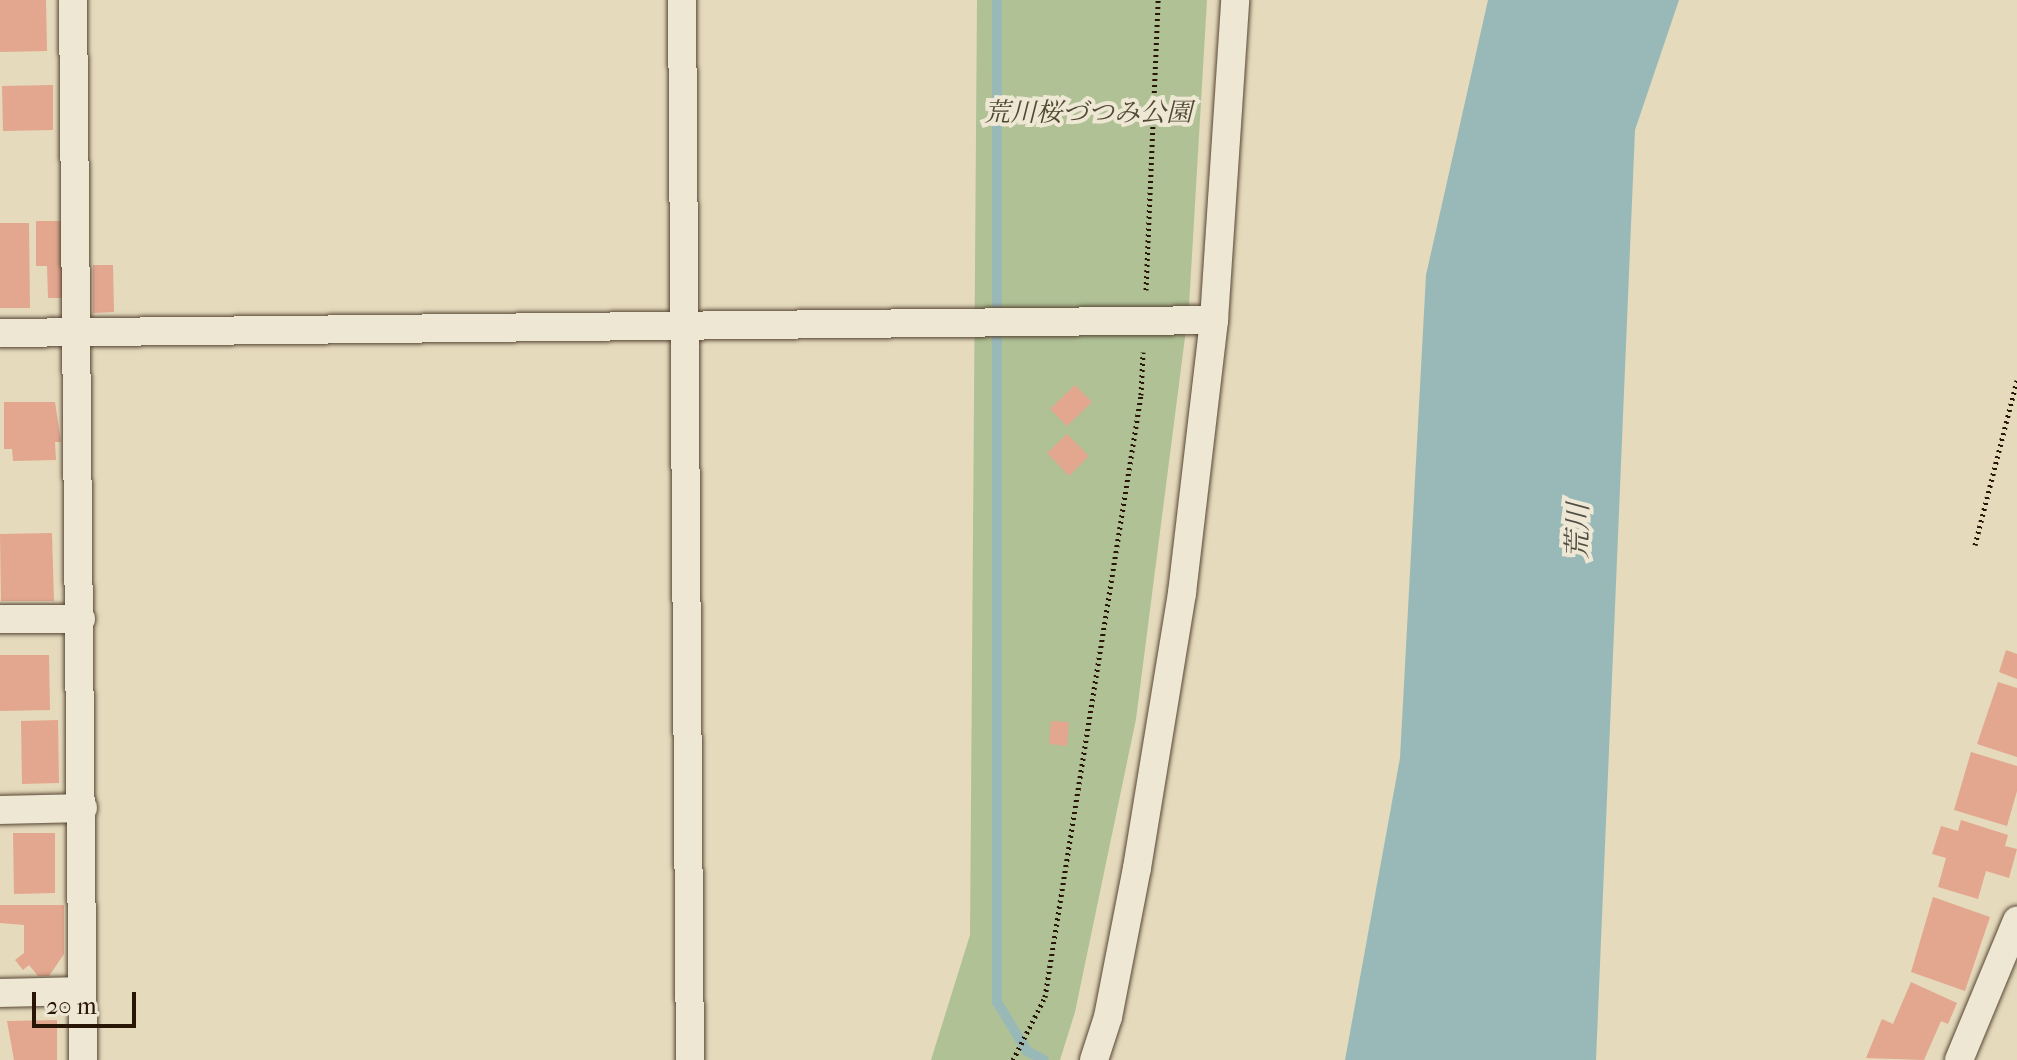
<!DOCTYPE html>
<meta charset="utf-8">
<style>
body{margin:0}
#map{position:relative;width:2017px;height:1060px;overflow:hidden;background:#e5dabc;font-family:"IM FELL French Canon","Noto Serif JP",serif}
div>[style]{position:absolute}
.green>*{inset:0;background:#afc195}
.water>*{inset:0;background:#98b9b8}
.stream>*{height:10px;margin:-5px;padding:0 5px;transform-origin:5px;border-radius:5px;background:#98b9b8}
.building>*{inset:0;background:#e2a78e}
.path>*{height:5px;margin-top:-2.5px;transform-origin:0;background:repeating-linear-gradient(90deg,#281506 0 2px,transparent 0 6px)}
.roads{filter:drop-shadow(0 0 2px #574634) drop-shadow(0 0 2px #574634)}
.minor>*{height:28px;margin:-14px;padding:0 14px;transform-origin:14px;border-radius:14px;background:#eee7d3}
span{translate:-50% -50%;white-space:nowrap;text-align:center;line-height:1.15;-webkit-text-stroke:8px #eee7d3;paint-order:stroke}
.park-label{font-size:26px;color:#504931;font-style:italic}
.water-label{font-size:28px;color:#4f4e44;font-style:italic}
.scale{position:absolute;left:32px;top:992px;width:104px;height:36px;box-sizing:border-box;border:4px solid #281506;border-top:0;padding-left:10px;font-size:24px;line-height:28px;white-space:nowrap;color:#281506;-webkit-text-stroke:6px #eee7d3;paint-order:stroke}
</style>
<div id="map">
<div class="green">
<div style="clip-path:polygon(977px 0,1207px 0,1189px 306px,1136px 719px,1075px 1012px,1060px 1060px,931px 1060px,970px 935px)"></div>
</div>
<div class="water">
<div style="clip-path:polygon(1488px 0,1679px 0,1635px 130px,1596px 1060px,1345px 1060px,1400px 758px,1426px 275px)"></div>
</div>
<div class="stream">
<div style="left:997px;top:0;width:1002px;rotate:90deg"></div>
<div style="left:997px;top:1002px;width:57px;rotate:58.5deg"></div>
<div style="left:1027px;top:1051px;width:19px;rotate:28deg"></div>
</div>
<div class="building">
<div style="clip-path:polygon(0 0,46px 0,47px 51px,0 52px)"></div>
<div style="clip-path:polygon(53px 85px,53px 130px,3px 131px,2px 86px)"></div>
<div style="clip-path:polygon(36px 221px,64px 221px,65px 298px,48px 298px,47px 266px,36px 266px)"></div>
<div style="clip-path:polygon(0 223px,29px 223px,30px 308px,0 308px)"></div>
<div style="clip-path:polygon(93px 265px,113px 265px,114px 312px,93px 313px)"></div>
<div style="clip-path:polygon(1075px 385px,1092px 402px,1067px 426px,1050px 409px)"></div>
<div style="clip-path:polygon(4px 402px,55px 402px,61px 442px,55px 442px,56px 460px,13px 461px,12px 449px,4px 449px)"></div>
<div style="clip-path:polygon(1067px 434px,1089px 456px,1069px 476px,1047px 453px)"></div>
<div style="clip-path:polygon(52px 533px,54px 601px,1px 601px,0 534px)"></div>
<div style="clip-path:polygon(2006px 650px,2017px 654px,2017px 679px,1999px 672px)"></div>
<div style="clip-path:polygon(0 655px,49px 655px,50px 710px,0 711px)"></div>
<div style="clip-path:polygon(1998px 682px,2017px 688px,2017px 757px,1977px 744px)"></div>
<div style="clip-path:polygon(58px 720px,59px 783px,22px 784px,21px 721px)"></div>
<div style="clip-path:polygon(1051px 721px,1069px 722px,1067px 746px,1049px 744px)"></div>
<div style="clip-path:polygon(1971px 752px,2017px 766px,2017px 791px,2007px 826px,1954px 810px)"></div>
<div style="clip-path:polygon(1961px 820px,2008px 835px,2005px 846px,2017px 849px,2009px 878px,1986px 871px,1978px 899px,1938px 887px,1946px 858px,1932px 854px,1941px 826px,1958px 831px)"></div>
<div style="clip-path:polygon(13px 833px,55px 833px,55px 893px,14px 894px)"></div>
<div style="clip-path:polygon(1933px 897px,1990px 917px,1965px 991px,1911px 972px)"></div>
<div style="clip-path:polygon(0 905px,64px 905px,64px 954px,49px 976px,38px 976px,29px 965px,23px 970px,15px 960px,24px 953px,24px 925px,0 923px)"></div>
<div style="clip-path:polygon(1911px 982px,1957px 1003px,1948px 1024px,1941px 1021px,1924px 1060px,1866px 1058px,1882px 1019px,1893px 1024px)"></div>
<div style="clip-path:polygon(57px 1020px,57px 1060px,14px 1060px,7px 1021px)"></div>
</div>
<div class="path">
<div style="left:1146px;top:290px;width:290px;rotate:-87.6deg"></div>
<div style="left:1975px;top:545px;width:170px;rotate:-75.7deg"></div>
<div style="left:1013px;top:1060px;width:71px;rotate:-63.1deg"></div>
<div style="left:1045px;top:997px;width:610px;rotate:-80.94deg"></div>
<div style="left:1141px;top:395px;width:43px;rotate:-87.3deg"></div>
</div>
<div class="roads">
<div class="minor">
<div style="left:73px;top:0;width:1060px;rotate:89.46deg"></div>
<div style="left:682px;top:0;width:1060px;rotate:89.57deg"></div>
<div style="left:0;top:333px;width:1214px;rotate:-0.61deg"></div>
<div style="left:0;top:619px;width:81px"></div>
<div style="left:0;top:810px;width:83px;rotate:-1.4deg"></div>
<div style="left:0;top:993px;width:82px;rotate:-1.4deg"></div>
<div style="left:1094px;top:1060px;width:45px;rotate:-72deg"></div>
<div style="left:1108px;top:1017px;width:152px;rotate:-79deg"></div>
<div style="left:1137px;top:868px;width:279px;rotate:-80.7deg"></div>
<div style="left:1182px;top:593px;width:275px;rotate:-83.3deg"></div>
<div style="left:1214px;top:320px;width:321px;rotate:-86.2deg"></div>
<div style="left:1959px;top:1060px;width:151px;rotate:-67.4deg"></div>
</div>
</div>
<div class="park-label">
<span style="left:1088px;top:113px">荒川桜づつみ公園</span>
</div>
<div class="water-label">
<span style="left:1578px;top:531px;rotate:-89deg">荒川</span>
</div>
<div class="scale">20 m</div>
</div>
